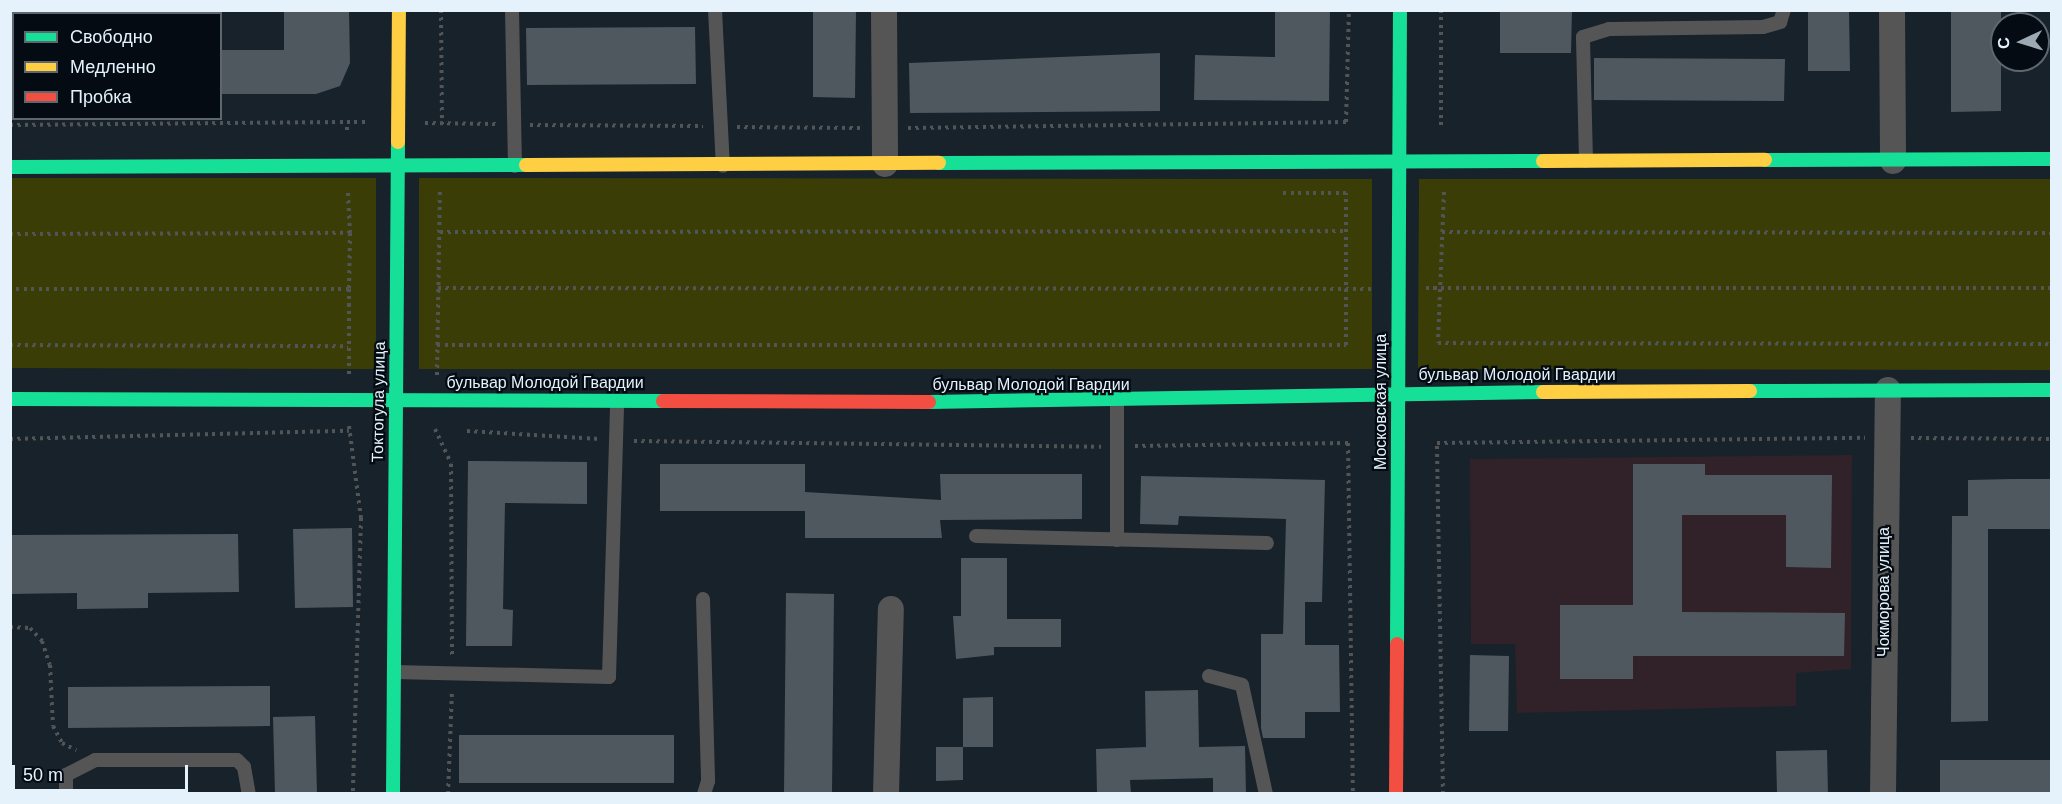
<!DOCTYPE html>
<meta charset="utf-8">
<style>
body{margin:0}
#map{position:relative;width:2062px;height:804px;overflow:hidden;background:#17222a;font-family:Helvetica,sans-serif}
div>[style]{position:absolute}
.education>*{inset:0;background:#302228}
.green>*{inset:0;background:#3a3e06}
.building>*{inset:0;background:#4f585f}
.path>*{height:4px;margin-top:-2px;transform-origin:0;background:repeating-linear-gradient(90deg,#525455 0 3px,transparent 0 7.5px)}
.lane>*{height:14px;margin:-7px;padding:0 7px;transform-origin:7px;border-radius:7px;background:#565556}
.street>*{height:26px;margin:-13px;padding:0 13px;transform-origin:13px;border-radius:13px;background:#565556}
.fast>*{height:14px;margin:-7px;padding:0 7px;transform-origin:7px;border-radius:7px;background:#16e098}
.slow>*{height:14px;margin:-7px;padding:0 7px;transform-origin:7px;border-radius:7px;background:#ffcf43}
.jam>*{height:14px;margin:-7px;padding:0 7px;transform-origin:7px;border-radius:7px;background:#f24e42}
span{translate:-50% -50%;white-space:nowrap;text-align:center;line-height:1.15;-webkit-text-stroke:4.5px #040b12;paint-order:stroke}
.street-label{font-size:16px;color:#e5f2fc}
.frame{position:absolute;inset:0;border:12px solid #e5f2fc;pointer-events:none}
.legend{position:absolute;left:12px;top:12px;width:210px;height:108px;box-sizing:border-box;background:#040b12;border:2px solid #5e6770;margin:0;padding:8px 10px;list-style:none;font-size:18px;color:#e5f2fc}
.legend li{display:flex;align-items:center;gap:12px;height:30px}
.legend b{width:30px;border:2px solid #5e6770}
.north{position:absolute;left:1990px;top:12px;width:60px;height:60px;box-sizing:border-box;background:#040b12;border:2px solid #5e6770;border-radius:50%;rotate:266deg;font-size:16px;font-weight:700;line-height:24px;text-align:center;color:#e5f2fc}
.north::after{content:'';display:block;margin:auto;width:21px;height:27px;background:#9da9b2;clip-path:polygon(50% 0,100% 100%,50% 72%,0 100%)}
.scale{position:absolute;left:12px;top:765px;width:176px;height:27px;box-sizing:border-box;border:3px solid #e5f2fc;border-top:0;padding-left:8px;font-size:18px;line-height:21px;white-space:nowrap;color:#e5f2fc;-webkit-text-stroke:4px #040b12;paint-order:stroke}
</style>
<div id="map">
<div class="education">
<div style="clip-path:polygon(1852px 455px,1851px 669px,1796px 673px,1796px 706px,1517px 713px,1515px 644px,1471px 644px,1470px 459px)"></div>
</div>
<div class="green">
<div style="clip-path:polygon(11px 178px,376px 178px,376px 369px,11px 368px)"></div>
<div style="clip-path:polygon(419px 178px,1372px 179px,1372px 369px,419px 369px)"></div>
<div style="clip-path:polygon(1419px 179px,2051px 179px,2051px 370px,1418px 369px)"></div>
</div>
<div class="building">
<div style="clip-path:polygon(284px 10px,349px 10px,350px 63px,340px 86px,316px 94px,220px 94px,220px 50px,284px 50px)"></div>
<div style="clip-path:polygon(813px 10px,856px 10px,855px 98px,813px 97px)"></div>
<div style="clip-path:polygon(1275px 10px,1330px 10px,1329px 101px,1194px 100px,1195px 55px,1275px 57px)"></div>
<div style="clip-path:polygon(1500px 10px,1572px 10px,1571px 53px,1500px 53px)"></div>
<div style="clip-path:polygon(1808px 10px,1849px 10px,1850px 71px,1808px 71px)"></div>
<div style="clip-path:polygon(1951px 10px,2001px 10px,2001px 111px,1951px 112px)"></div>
<div style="clip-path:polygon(695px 27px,696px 84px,527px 85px,526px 28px)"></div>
<div style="clip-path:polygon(1160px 53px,1160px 111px,910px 113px,909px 63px)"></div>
<div style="clip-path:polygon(1594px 58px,1785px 59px,1784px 101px,1594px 100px)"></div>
<div style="clip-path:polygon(468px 461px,587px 462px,587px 504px,505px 503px,503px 609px,513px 610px,512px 646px,466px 646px)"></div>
<div style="clip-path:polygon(660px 464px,805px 464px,805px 492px,941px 500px,940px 474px,1082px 474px,1082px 519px,940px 520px,942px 538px,805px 538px,805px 511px,660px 511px)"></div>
<div style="clip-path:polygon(1633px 464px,1705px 464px,1705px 475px,1832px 475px,1831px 568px,1786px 567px,1786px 515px,1682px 515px,1682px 612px,1845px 613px,1844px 656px,1633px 656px,1633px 679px,1560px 679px,1560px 605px,1633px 605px)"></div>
<div style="clip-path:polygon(1141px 476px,1325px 480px,1322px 602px,1305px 602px,1305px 645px,1339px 645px,1340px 712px,1305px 712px,1305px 738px,1263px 738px,1261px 728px,1261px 634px,1283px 634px,1286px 519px,1179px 516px,1178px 525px,1140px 524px)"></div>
<div style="clip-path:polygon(2011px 479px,2052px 479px,2052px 529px,1988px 529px,1988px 721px,1951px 722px,1952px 516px,1968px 516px,1968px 480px)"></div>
<div style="clip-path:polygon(352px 528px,353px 607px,295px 608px,293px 529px)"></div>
<div style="clip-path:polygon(238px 534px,239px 592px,148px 593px,148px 608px,77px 609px,77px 593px,10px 594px,10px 535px)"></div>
<div style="clip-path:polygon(961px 558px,1007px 558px,1007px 619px,1061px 619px,1061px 647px,994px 647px,994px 655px,956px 659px,953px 616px,961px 616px)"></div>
<div style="clip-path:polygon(786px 593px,834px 594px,832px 794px,784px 794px)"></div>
<div style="clip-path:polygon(1470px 655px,1509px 656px,1508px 731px,1469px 731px)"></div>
<div style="clip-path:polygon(270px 686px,270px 726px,68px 728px,68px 687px)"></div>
<div style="clip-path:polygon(1198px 690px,1199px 747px,1245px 746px,1246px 794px,1213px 794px,1213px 778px,1130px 780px,1131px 794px,1097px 794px,1096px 749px,1146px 747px,1145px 691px)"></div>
<div style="clip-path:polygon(993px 697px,993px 747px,963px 747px,963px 698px)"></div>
<div style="clip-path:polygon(315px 716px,317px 794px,275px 794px,273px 717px)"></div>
<div style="clip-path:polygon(459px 735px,674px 735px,674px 783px,459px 783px)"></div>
<div style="clip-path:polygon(936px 747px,963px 747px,963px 780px,936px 781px)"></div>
<div style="clip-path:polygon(1827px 750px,1828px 794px,1777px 794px,1776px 751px)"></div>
<div style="clip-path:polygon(1940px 760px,2052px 760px,2052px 794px,1940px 794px)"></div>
</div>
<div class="path">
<div style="left:441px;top:10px;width:114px;rotate:89.5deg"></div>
<div style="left:425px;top:123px;width:71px;rotate:0.8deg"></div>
<div style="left:10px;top:125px;width:337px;rotate:-0.5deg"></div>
<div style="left:530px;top:125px;width:173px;rotate:0.3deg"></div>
<div style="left:1441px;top:125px;width:115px;rotate:-90deg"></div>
<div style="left:737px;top:127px;width:125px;rotate:0.5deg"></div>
<div style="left:908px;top:128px;width:438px;rotate:-0.8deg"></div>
<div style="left:1346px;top:122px;width:112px;rotate:-88.5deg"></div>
<div style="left:347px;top:130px;width:8px;rotate:-90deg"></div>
<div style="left:347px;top:122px;width:21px"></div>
<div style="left:1444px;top:192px;width:151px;rotate:92.3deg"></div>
<div style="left:1438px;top:343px;width:614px;rotate:0.09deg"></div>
<div style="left:348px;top:193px;width:40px;rotate:87.1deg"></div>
<div style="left:440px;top:232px;width:906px;rotate:-0.06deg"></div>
<div style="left:1442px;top:232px;width:610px;rotate:0.09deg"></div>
<div style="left:10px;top:234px;width:340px;rotate:-0.2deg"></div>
<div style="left:350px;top:233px;width:56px;rotate:91deg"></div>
<div style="left:349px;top:289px;width:339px;rotate:180deg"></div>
<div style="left:438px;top:288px;width:933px;rotate:0.06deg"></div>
<div style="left:1426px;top:288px;width:626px"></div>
<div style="left:10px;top:345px;width:338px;rotate:0.2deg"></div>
<div style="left:437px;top:345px;width:909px"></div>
<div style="left:1346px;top:345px;width:152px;rotate:-90deg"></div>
<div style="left:1346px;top:193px;width:66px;rotate:180deg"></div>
<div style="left:349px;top:374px;width:85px;rotate:-90deg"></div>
<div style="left:437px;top:375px;width:184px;rotate:-89.1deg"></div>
<div style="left:349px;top:426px;width:93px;rotate:82.6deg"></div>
<div style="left:361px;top:518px;width:276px;rotate:91.7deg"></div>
<div style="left:435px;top:429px;width:38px;rotate:65deg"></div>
<div style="left:451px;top:464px;width:194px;rotate:89.7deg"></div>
<div style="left:467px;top:431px;width:133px;rotate:3.4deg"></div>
<div style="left:1911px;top:438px;width:141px;rotate:0.4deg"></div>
<div style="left:10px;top:439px;width:339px;rotate:-1.4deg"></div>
<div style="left:634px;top:441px;width:467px;rotate:0.7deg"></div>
<div style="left:1135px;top:446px;width:213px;rotate:-0.8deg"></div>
<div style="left:1348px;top:443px;width:351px;rotate:89.2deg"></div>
<div style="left:10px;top:627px;width:20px;rotate:3deg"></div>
<div style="left:30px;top:628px;width:18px;rotate:47deg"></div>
<div style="left:42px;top:641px;width:25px;rotate:72deg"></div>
<div style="left:50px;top:665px;width:61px;rotate:87.2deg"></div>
<div style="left:53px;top:726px;width:19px;rotate:62deg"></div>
<div style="left:62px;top:743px;width:16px;rotate:27deg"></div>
<div style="left:448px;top:794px;width:105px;rotate:-87.8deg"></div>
<div style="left:1443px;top:794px;width:351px;rotate:-91deg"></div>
<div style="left:1437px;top:443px;width:428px;rotate:-0.7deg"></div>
</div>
<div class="lane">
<div style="left:512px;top:10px;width:156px;rotate:88.9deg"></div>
<div style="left:715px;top:10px;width:156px;rotate:87.1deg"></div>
<div style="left:1586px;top:161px;width:124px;rotate:-91.4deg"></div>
<div style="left:1583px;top:37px;width:27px;rotate:-17deg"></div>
<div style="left:1609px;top:29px;width:154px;rotate:-0.7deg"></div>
<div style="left:1763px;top:27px;width:18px;rotate:-16deg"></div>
<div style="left:1780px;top:22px;width:13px;rotate:-72deg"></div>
<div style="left:976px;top:536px;width:291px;rotate:1.4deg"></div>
<div style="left:1117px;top:540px;width:137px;rotate:-90deg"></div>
<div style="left:703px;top:599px;width:182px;rotate:88.4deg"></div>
<div style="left:708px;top:781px;width:14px;rotate:107deg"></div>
<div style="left:394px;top:672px;width:215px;rotate:1.3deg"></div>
<div style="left:609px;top:677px;width:275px;rotate:-88.3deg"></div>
<div style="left:1209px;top:676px;width:34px;rotate:15deg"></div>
<div style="left:1242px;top:685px;width:112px;rotate:77.6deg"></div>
<div style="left:66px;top:794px;width:19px;rotate:-90deg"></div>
<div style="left:66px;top:775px;width:33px;rotate:-27deg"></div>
<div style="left:95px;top:760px;width:142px"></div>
<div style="left:237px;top:760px;width:10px;rotate:45deg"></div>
<div style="left:244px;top:767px;width:27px;rotate:80deg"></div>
</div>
<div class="street">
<div style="left:884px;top:10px;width:154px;rotate:89.6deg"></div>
<div style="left:1892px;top:10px;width:151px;rotate:89.6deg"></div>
<div style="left:886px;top:794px;width:185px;rotate:-88.5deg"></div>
<div style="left:1883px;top:794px;width:404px;rotate:-89.3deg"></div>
</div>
<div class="fast">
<div style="left:1765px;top:160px;width:287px;rotate:-0.2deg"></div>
<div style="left:939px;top:163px;width:604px;rotate:-0.19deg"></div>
<div style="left:10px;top:167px;width:516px;rotate:-0.22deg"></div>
<div style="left:1750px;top:391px;width:302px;rotate:-0.2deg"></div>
<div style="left:10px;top:399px;width:653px;rotate:0.18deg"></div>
<div style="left:929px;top:402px;width:614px;rotate:-0.93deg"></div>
<div style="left:1397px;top:644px;width:634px;rotate:-89.73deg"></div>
<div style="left:393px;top:794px;width:652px;rotate:-89.56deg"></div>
</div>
<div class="slow">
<div style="left:398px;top:142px;width:132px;rotate:-89.6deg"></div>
<div style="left:1543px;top:161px;width:222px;rotate:-0.3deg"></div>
<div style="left:526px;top:165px;width:413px;rotate:-0.3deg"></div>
<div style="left:1543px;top:392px;width:207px;rotate:-0.3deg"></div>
</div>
<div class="jam">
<div style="left:663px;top:401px;width:266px;rotate:0.2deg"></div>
<div style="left:1396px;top:794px;width:150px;rotate:-89.6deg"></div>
</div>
<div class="street-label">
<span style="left:1517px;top:375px">бульвар Молодой Гвардии</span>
<span style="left:545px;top:383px">бульвар Молодой Гвардии</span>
<span style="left:1031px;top:385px">бульвар Молодой Гвардии</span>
<span style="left:379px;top:402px;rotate:-89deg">Токтогула улица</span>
<span style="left:1381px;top:402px;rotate:-90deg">Московская улица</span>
<span style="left:1884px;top:592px;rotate:-90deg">Чокморова улица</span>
</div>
<div class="frame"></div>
<ul class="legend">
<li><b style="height:8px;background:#16e098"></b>Свободно</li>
<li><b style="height:8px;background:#ffcf43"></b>Медленно</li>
<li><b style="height:8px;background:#f24e42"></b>Пробка</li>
</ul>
<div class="north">С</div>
<div class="scale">50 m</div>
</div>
